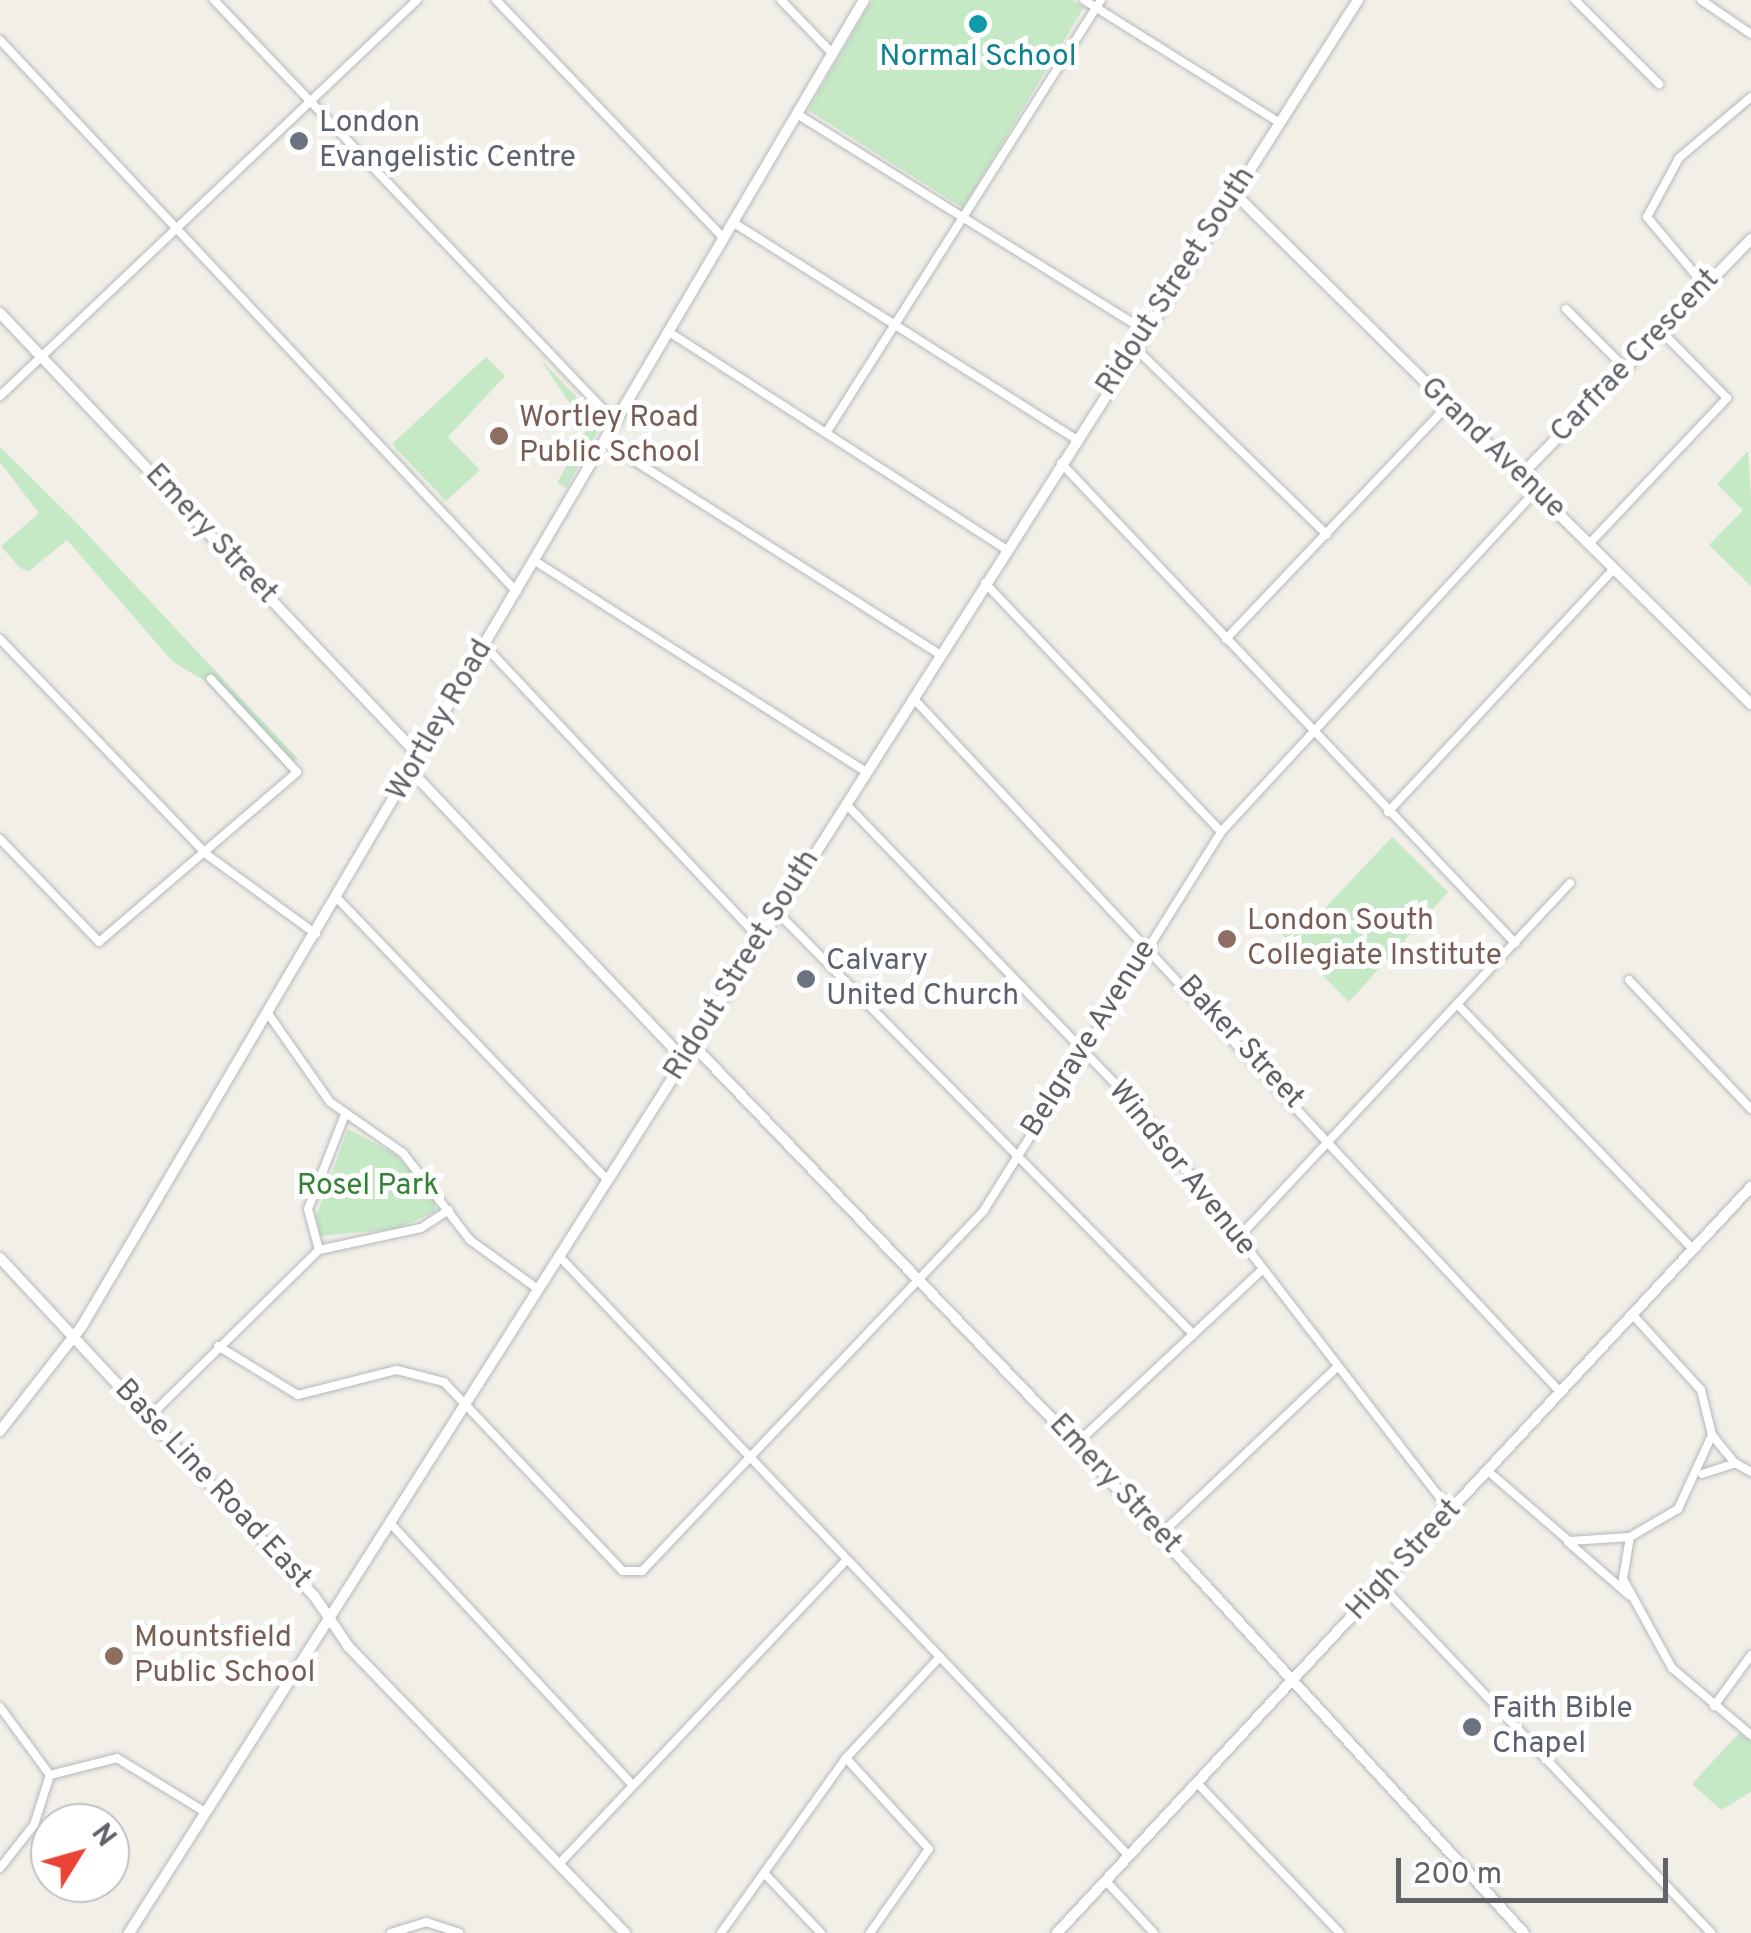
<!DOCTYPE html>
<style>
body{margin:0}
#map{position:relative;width:1751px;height:1933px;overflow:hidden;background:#f1efe8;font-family:Overpass,sans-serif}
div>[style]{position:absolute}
.green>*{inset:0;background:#c5e8c5}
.roads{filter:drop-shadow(0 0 2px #b5b8bc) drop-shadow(0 0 2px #b5b8bc)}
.minor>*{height:8px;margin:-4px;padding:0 4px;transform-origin:4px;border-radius:4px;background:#fff}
.tertiary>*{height:10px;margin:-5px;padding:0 5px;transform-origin:5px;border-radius:5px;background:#fff}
.dots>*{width:28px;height:28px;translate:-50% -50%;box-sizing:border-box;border:5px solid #fff;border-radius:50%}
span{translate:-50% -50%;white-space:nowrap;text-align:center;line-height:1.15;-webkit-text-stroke:10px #fff;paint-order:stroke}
.culture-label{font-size:30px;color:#0d838f}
.worship-label{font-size:30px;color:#5b616d}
.left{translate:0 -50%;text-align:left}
.street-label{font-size:30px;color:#5f6368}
.education-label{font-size:30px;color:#785e54}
.park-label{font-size:30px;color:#348238}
.north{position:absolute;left:30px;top:1803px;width:100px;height:100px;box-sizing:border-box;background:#fff;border:2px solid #bfc1c3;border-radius:50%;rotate:53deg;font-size:28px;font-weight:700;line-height:40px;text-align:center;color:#5f6368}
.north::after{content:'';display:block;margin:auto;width:35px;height:45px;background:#ea4335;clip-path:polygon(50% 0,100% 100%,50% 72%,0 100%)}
.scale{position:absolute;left:1396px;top:1858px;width:272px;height:45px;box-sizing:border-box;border:5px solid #5f6368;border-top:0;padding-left:12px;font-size:30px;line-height:35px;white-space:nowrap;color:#5f6368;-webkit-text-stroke:8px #fff;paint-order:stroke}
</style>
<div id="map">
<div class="green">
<div style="clip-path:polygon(872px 0,1072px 0,1084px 7px,963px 208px,808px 110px)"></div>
<div style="clip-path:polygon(486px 357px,505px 376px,448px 437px,480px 470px,446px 501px,392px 444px)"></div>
<div style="clip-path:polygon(540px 359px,602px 424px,566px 488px,557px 483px,587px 429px)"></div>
<div style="clip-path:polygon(0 447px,74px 520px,298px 759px,286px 768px,207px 682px,173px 662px,67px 540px,28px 572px,19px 567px,1px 546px,39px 513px,0 462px)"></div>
<div style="clip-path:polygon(1748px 451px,1751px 497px,1751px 586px,1709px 545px,1743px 510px,1717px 484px)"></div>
<div style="clip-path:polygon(1392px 837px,1448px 892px,1349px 1002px,1277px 929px,1300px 912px,1312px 922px)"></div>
<div style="clip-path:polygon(348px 1129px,395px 1154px,435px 1197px,435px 1212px,396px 1229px,320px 1236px,316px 1217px)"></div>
<div style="clip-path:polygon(1739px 1733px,1751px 1741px,1751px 1792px,1721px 1810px,1692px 1784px)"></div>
</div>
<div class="roads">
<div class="minor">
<div style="left:214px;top:0;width:584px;rotate:46.46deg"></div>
<div style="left:496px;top:0;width:330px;rotate:46.3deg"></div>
<div style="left:781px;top:0;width:75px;rotate:46.1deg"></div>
<div style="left:1084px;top:0;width:231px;rotate:32.1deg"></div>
<div style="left:1575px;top:0;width:119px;rotate:45deg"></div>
<div style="left:1701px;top:0;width:60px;rotate:34.2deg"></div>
<div style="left:0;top:40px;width:756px;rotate:46.88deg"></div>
<div style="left:797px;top:114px;width:410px;rotate:31.9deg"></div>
<div style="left:734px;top:223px;width:404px;rotate:32.3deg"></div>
<div style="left:1705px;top:286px;width:90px;rotate:-130deg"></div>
<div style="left:1647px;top:217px;width:67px;rotate:-61.5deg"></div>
<div style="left:1679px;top:158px;width:94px;rotate:-40.3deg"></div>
<div style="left:1566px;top:309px;width:83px;rotate:45deg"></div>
<div style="left:669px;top:332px;width:402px;rotate:32.8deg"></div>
<div style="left:1134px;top:347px;width:269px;rotate:44.2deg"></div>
<div style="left:0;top:396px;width:575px;rotate:-43.52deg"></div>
<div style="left:826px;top:433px;width:513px;rotate:-57.58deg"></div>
<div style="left:605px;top:442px;width:397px;rotate:32.4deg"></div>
<div style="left:1061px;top:463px;width:661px;rotate:46.59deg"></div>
<div style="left:1589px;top:544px;width:201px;rotate:-46.6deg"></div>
<div style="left:1727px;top:398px;width:94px;rotate:-134.6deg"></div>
<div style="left:535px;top:561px;width:393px;rotate:32.5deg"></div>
<div style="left:985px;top:583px;width:343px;rotate:46.5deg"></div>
<div style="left:0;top:639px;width:298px;rotate:46.2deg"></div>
<div style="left:206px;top:854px;width:136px;rotate:36deg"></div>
<div style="left:1226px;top:639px;width:323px;rotate:-46.5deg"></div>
<div style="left:485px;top:646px;width:402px;rotate:46.8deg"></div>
<div style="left:913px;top:698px;width:950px;rotate:47deg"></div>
<div style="left:846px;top:804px;width:422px;rotate:46.1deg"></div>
<div style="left:1139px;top:1108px;width:510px;rotate:52.32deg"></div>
<div style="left:1388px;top:812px;width:332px;rotate:-47.1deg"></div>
<div style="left:0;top:839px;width:143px;rotate:46.1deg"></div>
<div style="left:99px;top:942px;width:261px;rotate:-40.6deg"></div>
<div style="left:297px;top:772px;width:127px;rotate:-132.8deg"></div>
<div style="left:337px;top:898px;width:392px;rotate:46.2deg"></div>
<div style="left:777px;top:912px;width:593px;rotate:45.41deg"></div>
<div style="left:1629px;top:980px;width:178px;rotate:46.6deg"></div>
<div style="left:1458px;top:1005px;width:340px;rotate:46.1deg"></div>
<div style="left:269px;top:1015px;width:106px;rotate:55deg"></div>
<div style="left:330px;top:1102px;width:89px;rotate:34.9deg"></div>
<div style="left:403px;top:1153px;width:110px;rotate:52.4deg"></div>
<div style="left:470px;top:1240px;width:85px;rotate:35.9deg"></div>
<div style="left:1238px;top:1238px;width:486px;rotate:-46.9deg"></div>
<div style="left:319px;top:1250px;width:42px;rotate:-105deg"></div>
<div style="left:308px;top:1209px;width:99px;rotate:-68.6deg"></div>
<div style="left:560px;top:1257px;width:825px;rotate:46.47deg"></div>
<div style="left:218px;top:1346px;width:94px;rotate:31.5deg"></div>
<div style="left:298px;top:1395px;width:102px;rotate:-14.2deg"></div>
<div style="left:397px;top:1370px;width:49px;rotate:14.3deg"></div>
<div style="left:444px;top:1382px;width:260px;rotate:46.6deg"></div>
<div style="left:623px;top:1571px;width:19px"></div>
<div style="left:642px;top:1571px;width:497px;rotate:-46.5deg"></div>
<div style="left:984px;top:1210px;width:446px;rotate:-57.9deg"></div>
<div style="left:1221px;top:832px;width:464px;rotate:-47.3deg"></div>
<div style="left:149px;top:1417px;width:238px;rotate:-44.5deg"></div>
<div style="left:319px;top:1250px;width:104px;rotate:-12.2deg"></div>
<div style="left:421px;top:1228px;width:33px;rotate:-33deg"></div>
<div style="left:1712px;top:1435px;width:36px;rotate:51deg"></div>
<div style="left:1076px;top:1444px;width:255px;rotate:-43.1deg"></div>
<div style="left:1489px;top:1472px;width:106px;rotate:40.8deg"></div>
<div style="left:1569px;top:1541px;width:61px;rotate:-3.8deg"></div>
<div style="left:1630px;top:1537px;width:56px;rotate:-30.3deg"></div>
<div style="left:1678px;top:1509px;width:81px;rotate:-65.3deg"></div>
<div style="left:1712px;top:1435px;width:46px;rotate:-103.7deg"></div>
<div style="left:1701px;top:1390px;width:101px;rotate:-132.2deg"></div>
<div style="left:1702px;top:1474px;width:35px;rotate:-18deg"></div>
<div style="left:1735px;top:1463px;width:18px;rotate:29deg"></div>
<div style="left:391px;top:1524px;width:356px;rotate:47.2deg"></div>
<div style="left:1160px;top:1535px;width:244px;rotate:-43.5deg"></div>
<div style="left:1630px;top:1537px;width:43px;rotate:99.5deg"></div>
<div style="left:1623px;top:1579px;width:102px;rotate:61.2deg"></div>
<div style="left:1672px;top:1668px;width:104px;rotate:40.3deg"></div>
<div style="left:1568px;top:1542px;width:81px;rotate:41deg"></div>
<div style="left:1382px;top:1586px;width:478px;rotate:46.5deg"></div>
<div style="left:1714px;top:1706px;width:63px;rotate:-54deg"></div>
<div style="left:0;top:1707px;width:84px;rotate:53.7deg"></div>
<div style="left:846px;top:1758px;width:123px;rotate:47.6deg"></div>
<div style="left:929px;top:1849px;width:103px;rotate:125.1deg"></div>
<div style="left:50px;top:1775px;width:69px;rotate:-14.2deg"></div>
<div style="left:117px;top:1758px;width:103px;rotate:31.5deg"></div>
<div style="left:1197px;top:1783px;width:207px;rotate:46.4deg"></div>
<div style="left:559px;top:1864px;width:419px;rotate:-46.6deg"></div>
<div style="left:0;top:1868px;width:55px;rotate:-51.7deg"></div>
<div style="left:34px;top:1825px;width:52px;rotate:-72.3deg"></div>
<div style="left:764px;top:1873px;width:83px;rotate:46.5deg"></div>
<div style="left:1106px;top:1881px;width:71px;rotate:47.3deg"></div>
<div style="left:391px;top:1933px;width:37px;rotate:-17deg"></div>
<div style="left:426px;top:1922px;width:35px;rotate:18deg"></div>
<div style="left:721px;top:1933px;width:215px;rotate:-54.5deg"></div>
<div style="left:846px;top:1758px;width:138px;rotate:-47.1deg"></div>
</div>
<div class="tertiary">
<div style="left:1234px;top:193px;width:727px;rotate:44.67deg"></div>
<div style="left:0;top:313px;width:611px;rotate:46.59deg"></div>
<div style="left:1521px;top:475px;width:330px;rotate:-45.7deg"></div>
<div style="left:412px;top:772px;width:396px;rotate:46.6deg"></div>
<div style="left:693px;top:1045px;width:553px;rotate:46.17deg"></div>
<div style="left:1076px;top:1444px;width:663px;rotate:47.51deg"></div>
<div style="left:0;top:1258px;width:463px;rotate:47.1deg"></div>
<div style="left:315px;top:1597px;width:59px;rotate:56deg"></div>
<div style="left:348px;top:1646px;width:399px;rotate:46deg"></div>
<div style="left:0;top:1431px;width:133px;rotate:-52deg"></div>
<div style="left:82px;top:1326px;width:1539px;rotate:-59.47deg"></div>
<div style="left:129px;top:1933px;width:2291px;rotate:-57.55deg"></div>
<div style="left:1057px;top:1933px;width:1019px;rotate:-47.07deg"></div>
</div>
</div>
<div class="dots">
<div style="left:978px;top:24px;background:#0f9aa8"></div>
<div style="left:299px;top:141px;background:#6b7280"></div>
<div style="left:499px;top:436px;background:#8d6e63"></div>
<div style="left:1227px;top:939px;background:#8d6e63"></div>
<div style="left:806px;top:979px;background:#6b7280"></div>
<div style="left:114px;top:1656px;background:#8d6e63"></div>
<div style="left:1472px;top:1727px;background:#6b7280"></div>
</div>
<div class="culture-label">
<span style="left:978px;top:58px">Normal School</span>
</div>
<div class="worship-label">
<span class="left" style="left:319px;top:141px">London<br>Evangelistic Centre</span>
<span class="left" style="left:826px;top:979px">Calvary<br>United Church</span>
<span class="left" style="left:1492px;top:1727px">Faith Bible<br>Chapel</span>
</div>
<div class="street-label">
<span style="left:1177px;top:282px;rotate:-57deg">Ridout Street South</span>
<span style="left:1636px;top:357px;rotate:-46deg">Carfrae Crescent</span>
<span style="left:1492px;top:449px;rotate:44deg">Grand Avenue</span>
<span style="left:210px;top:535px;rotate:47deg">Emery Street</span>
<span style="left:441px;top:721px;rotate:-60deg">Wortley Road</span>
<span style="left:743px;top:966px;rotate:-58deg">Ridout Street South</span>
<span style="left:1090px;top:1039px;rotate:-58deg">Belgrave Avenue</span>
<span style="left:1240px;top:1043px;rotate:47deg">Baker Street</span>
<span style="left:1181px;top:1169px;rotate:51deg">Windsor Avenue</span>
<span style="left:212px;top:1485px;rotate:47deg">Base Line Road East</span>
<span style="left:1114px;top:1485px;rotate:47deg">Emery Street</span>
<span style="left:1405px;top:1561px;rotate:-47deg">High Street</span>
</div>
<div class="education-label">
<span class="left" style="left:519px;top:436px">Wortley Road<br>Public School</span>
<span class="left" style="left:1247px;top:939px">London South<br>Collegiate Institute</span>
<span class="left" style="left:134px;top:1656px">Mountsfield<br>Public School</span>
</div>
<div class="park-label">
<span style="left:368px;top:1187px">Rosel Park</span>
</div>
<div class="north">N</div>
<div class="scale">200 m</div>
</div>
